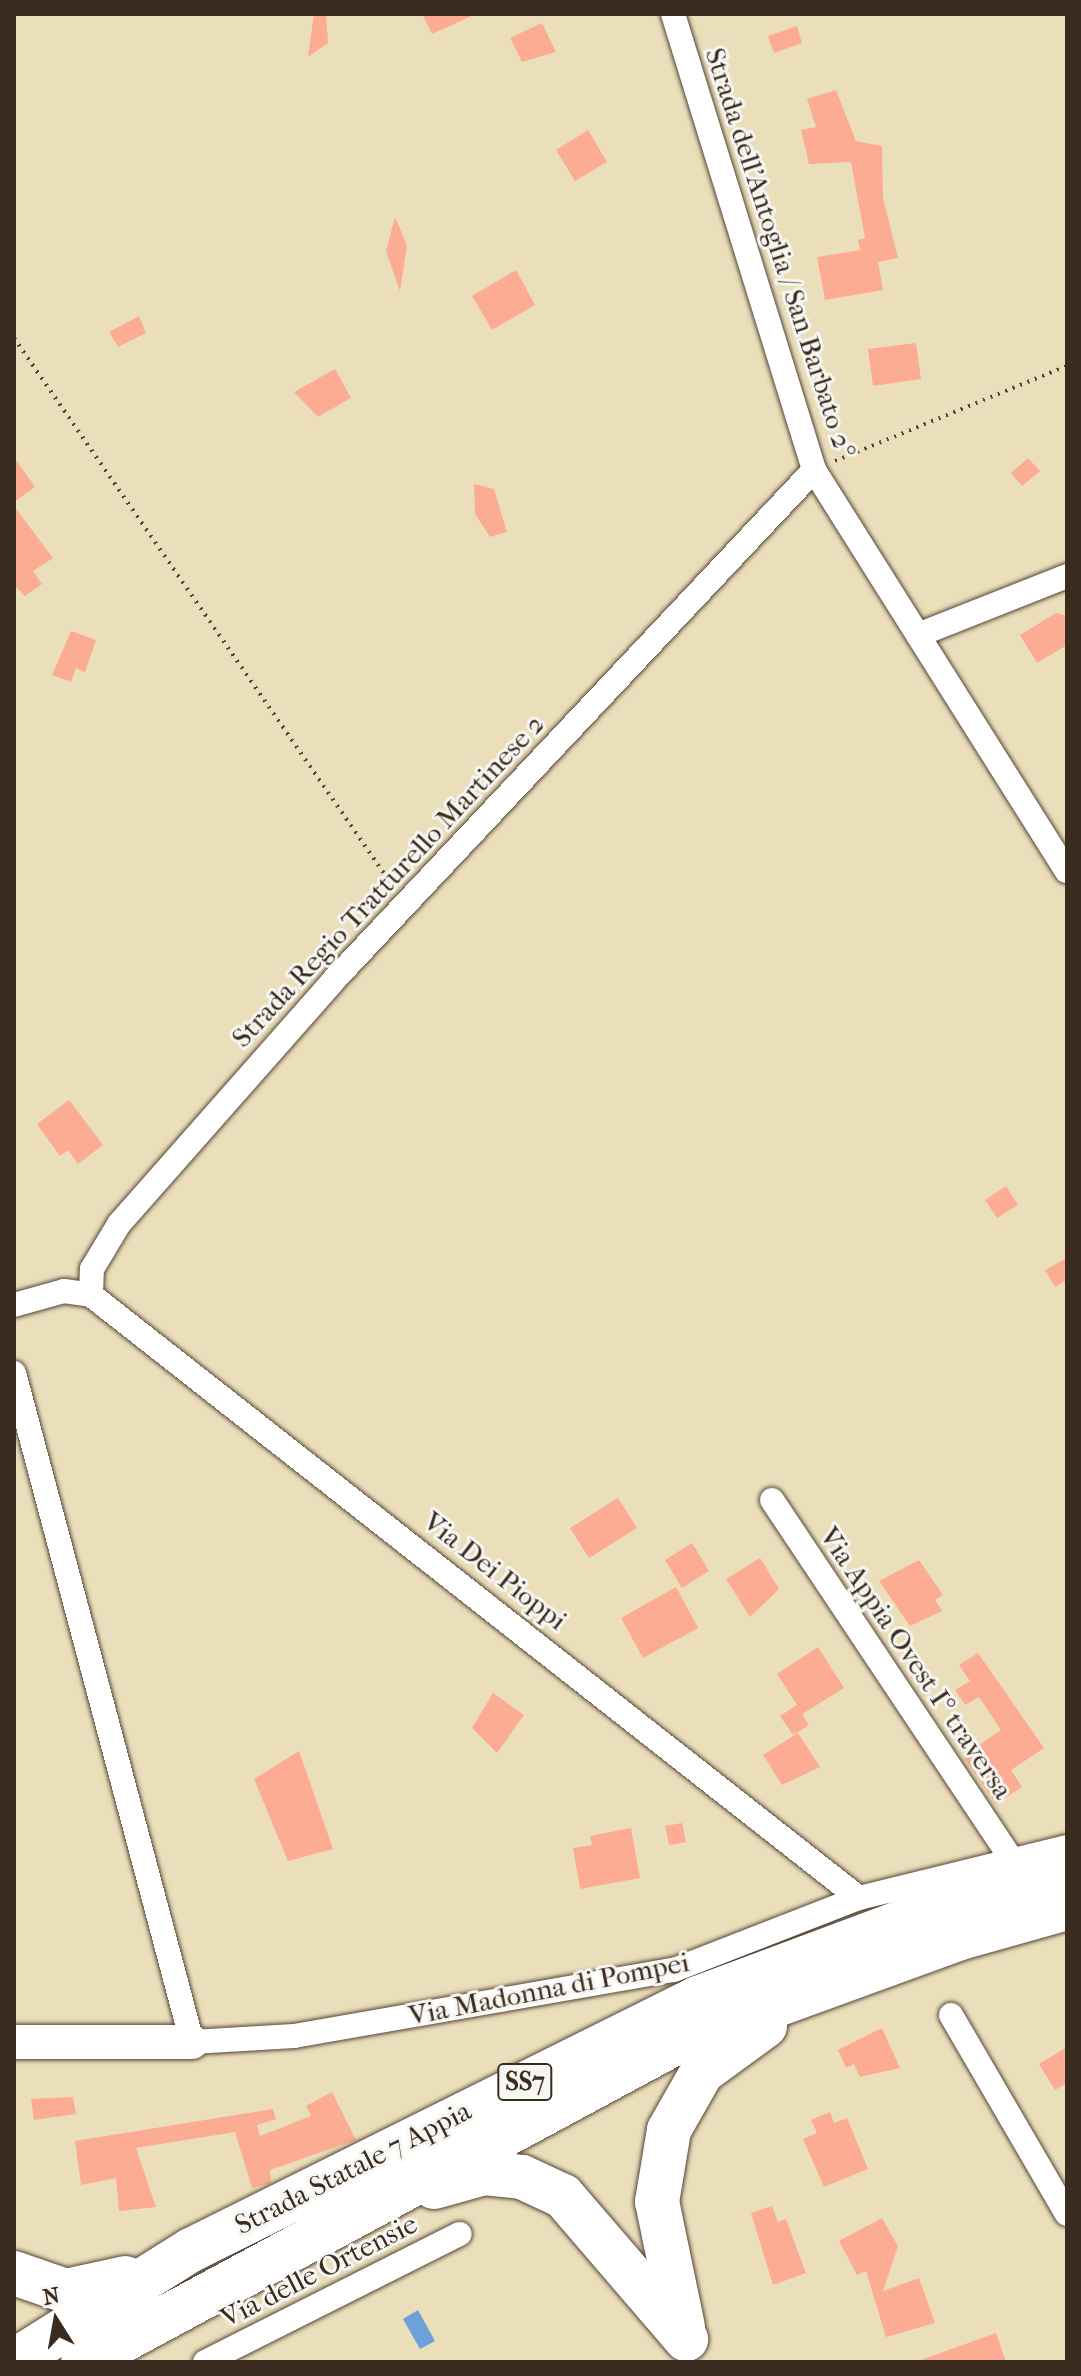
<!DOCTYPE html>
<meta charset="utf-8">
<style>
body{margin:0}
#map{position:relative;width:1081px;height:2376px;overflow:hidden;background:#ebdebb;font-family:"IM FELL French Canon",serif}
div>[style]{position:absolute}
.water>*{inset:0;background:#6ea0d9}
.building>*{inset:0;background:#fcac93}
.path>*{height:4px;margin-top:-2px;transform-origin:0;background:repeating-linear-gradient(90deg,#554536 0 2px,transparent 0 8px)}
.roads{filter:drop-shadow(0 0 2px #554536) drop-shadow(0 0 2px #554536)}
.street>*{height:24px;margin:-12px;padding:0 12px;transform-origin:12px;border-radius:12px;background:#fff}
.secondary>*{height:34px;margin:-17px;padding:0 17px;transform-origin:17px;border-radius:17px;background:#fff}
.highway>*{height:44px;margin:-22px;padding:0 22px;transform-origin:22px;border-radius:22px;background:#fff}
span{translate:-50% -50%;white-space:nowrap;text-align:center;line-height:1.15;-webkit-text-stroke:6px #f6f6f2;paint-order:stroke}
.shield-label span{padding:2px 6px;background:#f6f6f2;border:2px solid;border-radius:6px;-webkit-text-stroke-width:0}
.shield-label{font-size:26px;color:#3b2a1e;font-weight:700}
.street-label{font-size:28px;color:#3b2a1e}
.frame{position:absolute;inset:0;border:16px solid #3b2a1e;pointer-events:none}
.north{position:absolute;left:16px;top:2280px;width:80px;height:80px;-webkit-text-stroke:6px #f6f6f2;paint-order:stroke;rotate:349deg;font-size:22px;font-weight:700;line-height:32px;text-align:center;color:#3b2a1e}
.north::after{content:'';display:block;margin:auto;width:28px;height:36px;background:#3b2a1e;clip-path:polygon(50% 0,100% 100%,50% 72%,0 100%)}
</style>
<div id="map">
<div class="water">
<div style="clip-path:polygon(418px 2310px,435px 2341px,420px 2349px,403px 2319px)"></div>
</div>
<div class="building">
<div style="clip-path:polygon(314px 14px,326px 14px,328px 43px,308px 57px)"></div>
<div style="clip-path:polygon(422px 14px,476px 14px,432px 34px)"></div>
<div style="clip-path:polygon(542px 23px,556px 52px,522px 62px,510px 38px)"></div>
<div style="clip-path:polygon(797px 26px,802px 43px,774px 53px,768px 36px)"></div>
<div style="clip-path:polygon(836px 90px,856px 141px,882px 146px,883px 198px,898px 258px,878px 262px,883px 290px,825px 300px,817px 257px,860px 250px,858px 240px,865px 238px,851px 162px,809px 164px,801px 130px,816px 127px,807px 99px)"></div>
<div style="clip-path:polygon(588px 130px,607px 162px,575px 181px,556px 150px)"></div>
<div style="clip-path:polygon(395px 217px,407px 245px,400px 291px,386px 251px)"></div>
<div style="clip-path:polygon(516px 270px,535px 305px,492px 330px,472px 296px)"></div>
<div style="clip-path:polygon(139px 316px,146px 333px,118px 347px,109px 332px)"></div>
<div style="clip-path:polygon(916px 343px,921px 379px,873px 386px,868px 349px)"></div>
<div style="clip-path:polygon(335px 369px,351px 398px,318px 417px,294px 392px)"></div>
<div style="clip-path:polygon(14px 457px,35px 487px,14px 502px)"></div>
<div style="clip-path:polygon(1028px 458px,1040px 471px,1022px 486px,1011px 473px)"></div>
<div style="clip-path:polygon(474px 484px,494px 489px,507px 532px,490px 537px,475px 514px)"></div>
<div style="clip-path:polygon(14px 506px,53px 558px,33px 571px,42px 584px,25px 596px,14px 585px)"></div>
<div style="clip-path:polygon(1056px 613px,1067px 616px,1067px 645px,1037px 663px,1020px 635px)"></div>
<div style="clip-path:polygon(71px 631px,96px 640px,85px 672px,76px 668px,71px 682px,52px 675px)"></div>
<div style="clip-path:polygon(69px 1100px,103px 1145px,78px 1164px,68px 1150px,60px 1156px,37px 1124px)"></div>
<div style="clip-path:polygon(1006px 1186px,1018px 1205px,997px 1218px,985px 1200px)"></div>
<div style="clip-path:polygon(1067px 1258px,1067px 1280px,1055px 1287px,1045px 1270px)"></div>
<div style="clip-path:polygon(618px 1498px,637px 1528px,589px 1558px,570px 1528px)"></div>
<div style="clip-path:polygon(692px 1543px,709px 1571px,682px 1588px,665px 1560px)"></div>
<div style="clip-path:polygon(760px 1558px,779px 1589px,750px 1617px,726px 1579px)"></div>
<div style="clip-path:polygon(919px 1560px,943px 1595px,935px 1600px,942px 1611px,910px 1626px,879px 1581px)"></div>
<div style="clip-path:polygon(676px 1587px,698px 1628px,643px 1658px,621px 1618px)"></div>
<div style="clip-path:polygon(818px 1647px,844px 1688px,802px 1714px,809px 1725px,793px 1735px,780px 1716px,797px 1705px,777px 1674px)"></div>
<div style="clip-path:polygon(978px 1653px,1044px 1748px,1011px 1770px,1022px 1787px,996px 1804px,963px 1756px,1001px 1730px,979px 1697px,965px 1705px,955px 1690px,970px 1681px,959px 1665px)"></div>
<div style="clip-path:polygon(493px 1693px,524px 1715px,497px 1753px,472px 1728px)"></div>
<div style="clip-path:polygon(798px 1733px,820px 1767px,782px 1785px,763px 1755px)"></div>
<div style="clip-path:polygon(299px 1751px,333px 1849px,288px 1861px,254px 1779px)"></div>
<div style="clip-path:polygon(682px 1823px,686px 1842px,669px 1845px,665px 1826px)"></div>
<div style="clip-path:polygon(631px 1828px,640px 1878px,580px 1889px,573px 1848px,592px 1845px,590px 1836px)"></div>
<div style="clip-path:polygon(882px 2028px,900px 2068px,860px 2077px,854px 2064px,846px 2068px,838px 2050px)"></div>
<div style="clip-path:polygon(1067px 2047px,1067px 2083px,1055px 2090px,1039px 2064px)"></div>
<div style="clip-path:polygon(332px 2092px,356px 2140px,270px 2170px,271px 2183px,252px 2188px,235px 2132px,136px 2148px,156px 2207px,119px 2211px,116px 2178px,81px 2185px,75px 2141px,273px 2109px,276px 2119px,257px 2125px,260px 2136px,311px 2116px,306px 2106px)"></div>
<div style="clip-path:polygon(73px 2097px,76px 2114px,34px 2120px,31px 2099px)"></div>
<div style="clip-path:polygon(830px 2112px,834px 2123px,847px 2118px,868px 2169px,824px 2187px,803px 2139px,817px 2133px,811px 2120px)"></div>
<div style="clip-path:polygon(772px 2206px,778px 2222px,786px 2219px,806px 2273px,773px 2285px,751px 2213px)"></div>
<div style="clip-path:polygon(882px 2218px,898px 2246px,883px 2291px,919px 2278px,935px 2323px,886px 2337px,866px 2271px,857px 2275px,839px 2241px)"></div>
<div style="clip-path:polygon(996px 2333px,1006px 2362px,922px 2362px,921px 2360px)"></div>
</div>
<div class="path">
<div style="left:14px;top:338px;width:665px;rotate:55.35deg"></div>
<div style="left:835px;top:461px;width:251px;rotate:-22.3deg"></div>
</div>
<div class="roads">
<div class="street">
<div style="left:673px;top:14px;width:477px;rotate:72.8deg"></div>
<div style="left:814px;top:470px;width:474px;rotate:57.8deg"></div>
<div style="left:918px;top:635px;width:160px;rotate:-21.6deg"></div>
<div style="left:91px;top:1295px;width:976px;rotate:38.14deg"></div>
<div style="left:14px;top:1305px;width:52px;rotate:-15.6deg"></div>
<div style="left:64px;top:1291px;width:27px;rotate:8deg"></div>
<div style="left:91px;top:1295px;width:26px;rotate:-88deg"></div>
<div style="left:92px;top:1269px;width:52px;rotate:-59deg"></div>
<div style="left:119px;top:1224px;width:324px;rotate:-48.6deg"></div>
<div style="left:333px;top:981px;width:702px;rotate:-46.73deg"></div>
<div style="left:14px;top:1373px;width:692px;rotate:75.1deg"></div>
<div style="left:192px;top:2042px;width:102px;rotate:-3.4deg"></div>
<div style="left:294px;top:2036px;width:386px;rotate:-9.9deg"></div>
<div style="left:674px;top:1970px;width:199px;rotate:-21.3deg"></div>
<div style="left:859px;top:1898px;width:214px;rotate:-13.8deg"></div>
<div style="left:772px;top:1500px;width:431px;rotate:56.3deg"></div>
<div style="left:951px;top:2015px;width:230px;rotate:59.8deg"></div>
<div style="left:205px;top:2362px;width:285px;rotate:-26.7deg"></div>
</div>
<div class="secondary">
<div style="left:14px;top:2042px;width:178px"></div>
</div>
<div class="highway">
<div style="left:434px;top:2187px;width:52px;rotate:-15.6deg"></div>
<div style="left:484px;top:2173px;width:38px;rotate:6deg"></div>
<div style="left:522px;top:2177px;width:45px;rotate:24.9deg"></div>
<div style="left:563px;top:2196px;width:189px;rotate:49.3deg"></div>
<div style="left:14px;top:2273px;width:55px;rotate:19.1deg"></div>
<div style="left:66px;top:2291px;width:61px;rotate:-12.2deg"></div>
<div style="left:683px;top:2327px;width:128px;rotate:-101.7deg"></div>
<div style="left:657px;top:2202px;width:73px;rotate:-80.5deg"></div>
<div style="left:669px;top:2130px;width:67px;rotate:-60.4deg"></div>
<div style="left:702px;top:2072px;width:78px;rotate:-36.1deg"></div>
<div style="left:14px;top:2361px;width:209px;rotate:-32.1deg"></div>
<div style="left:191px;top:2250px;width:566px;rotate:-26.43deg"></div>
<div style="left:698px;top:1998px;width:277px;rotate:-20.5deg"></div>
<div style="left:957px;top:1901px;width:114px;rotate:-14.3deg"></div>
<div style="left:83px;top:2362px;width:681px;rotate:-28.3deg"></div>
<div style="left:683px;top:2039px;width:295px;rotate:-20deg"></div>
<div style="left:960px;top:1938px;width:111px;rotate:-15.7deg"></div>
</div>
</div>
<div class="shield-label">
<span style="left:525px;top:2082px">SS7</span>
</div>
<div class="street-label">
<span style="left:780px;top:253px;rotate:72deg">Strada dell'Antoglia / San Barbato 2°</span>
<span style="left:388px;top:881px;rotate:-47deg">Strada Regio Tratturello Martinese 2</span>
<span style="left:495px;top:1571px;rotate:38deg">Via Dei Pioppi</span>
<span style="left:916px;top:1663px;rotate:56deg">Via Appia Ovest I° traversa</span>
<span style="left:549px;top:1989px;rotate:-11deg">Via Madonna di Pompei</span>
<span style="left:353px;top:2168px;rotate:-27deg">Strada Statale 7 Appia</span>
<span style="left:319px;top:2271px;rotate:-27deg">Via delle Ortensie</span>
</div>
<div class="frame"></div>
<div class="north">N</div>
</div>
